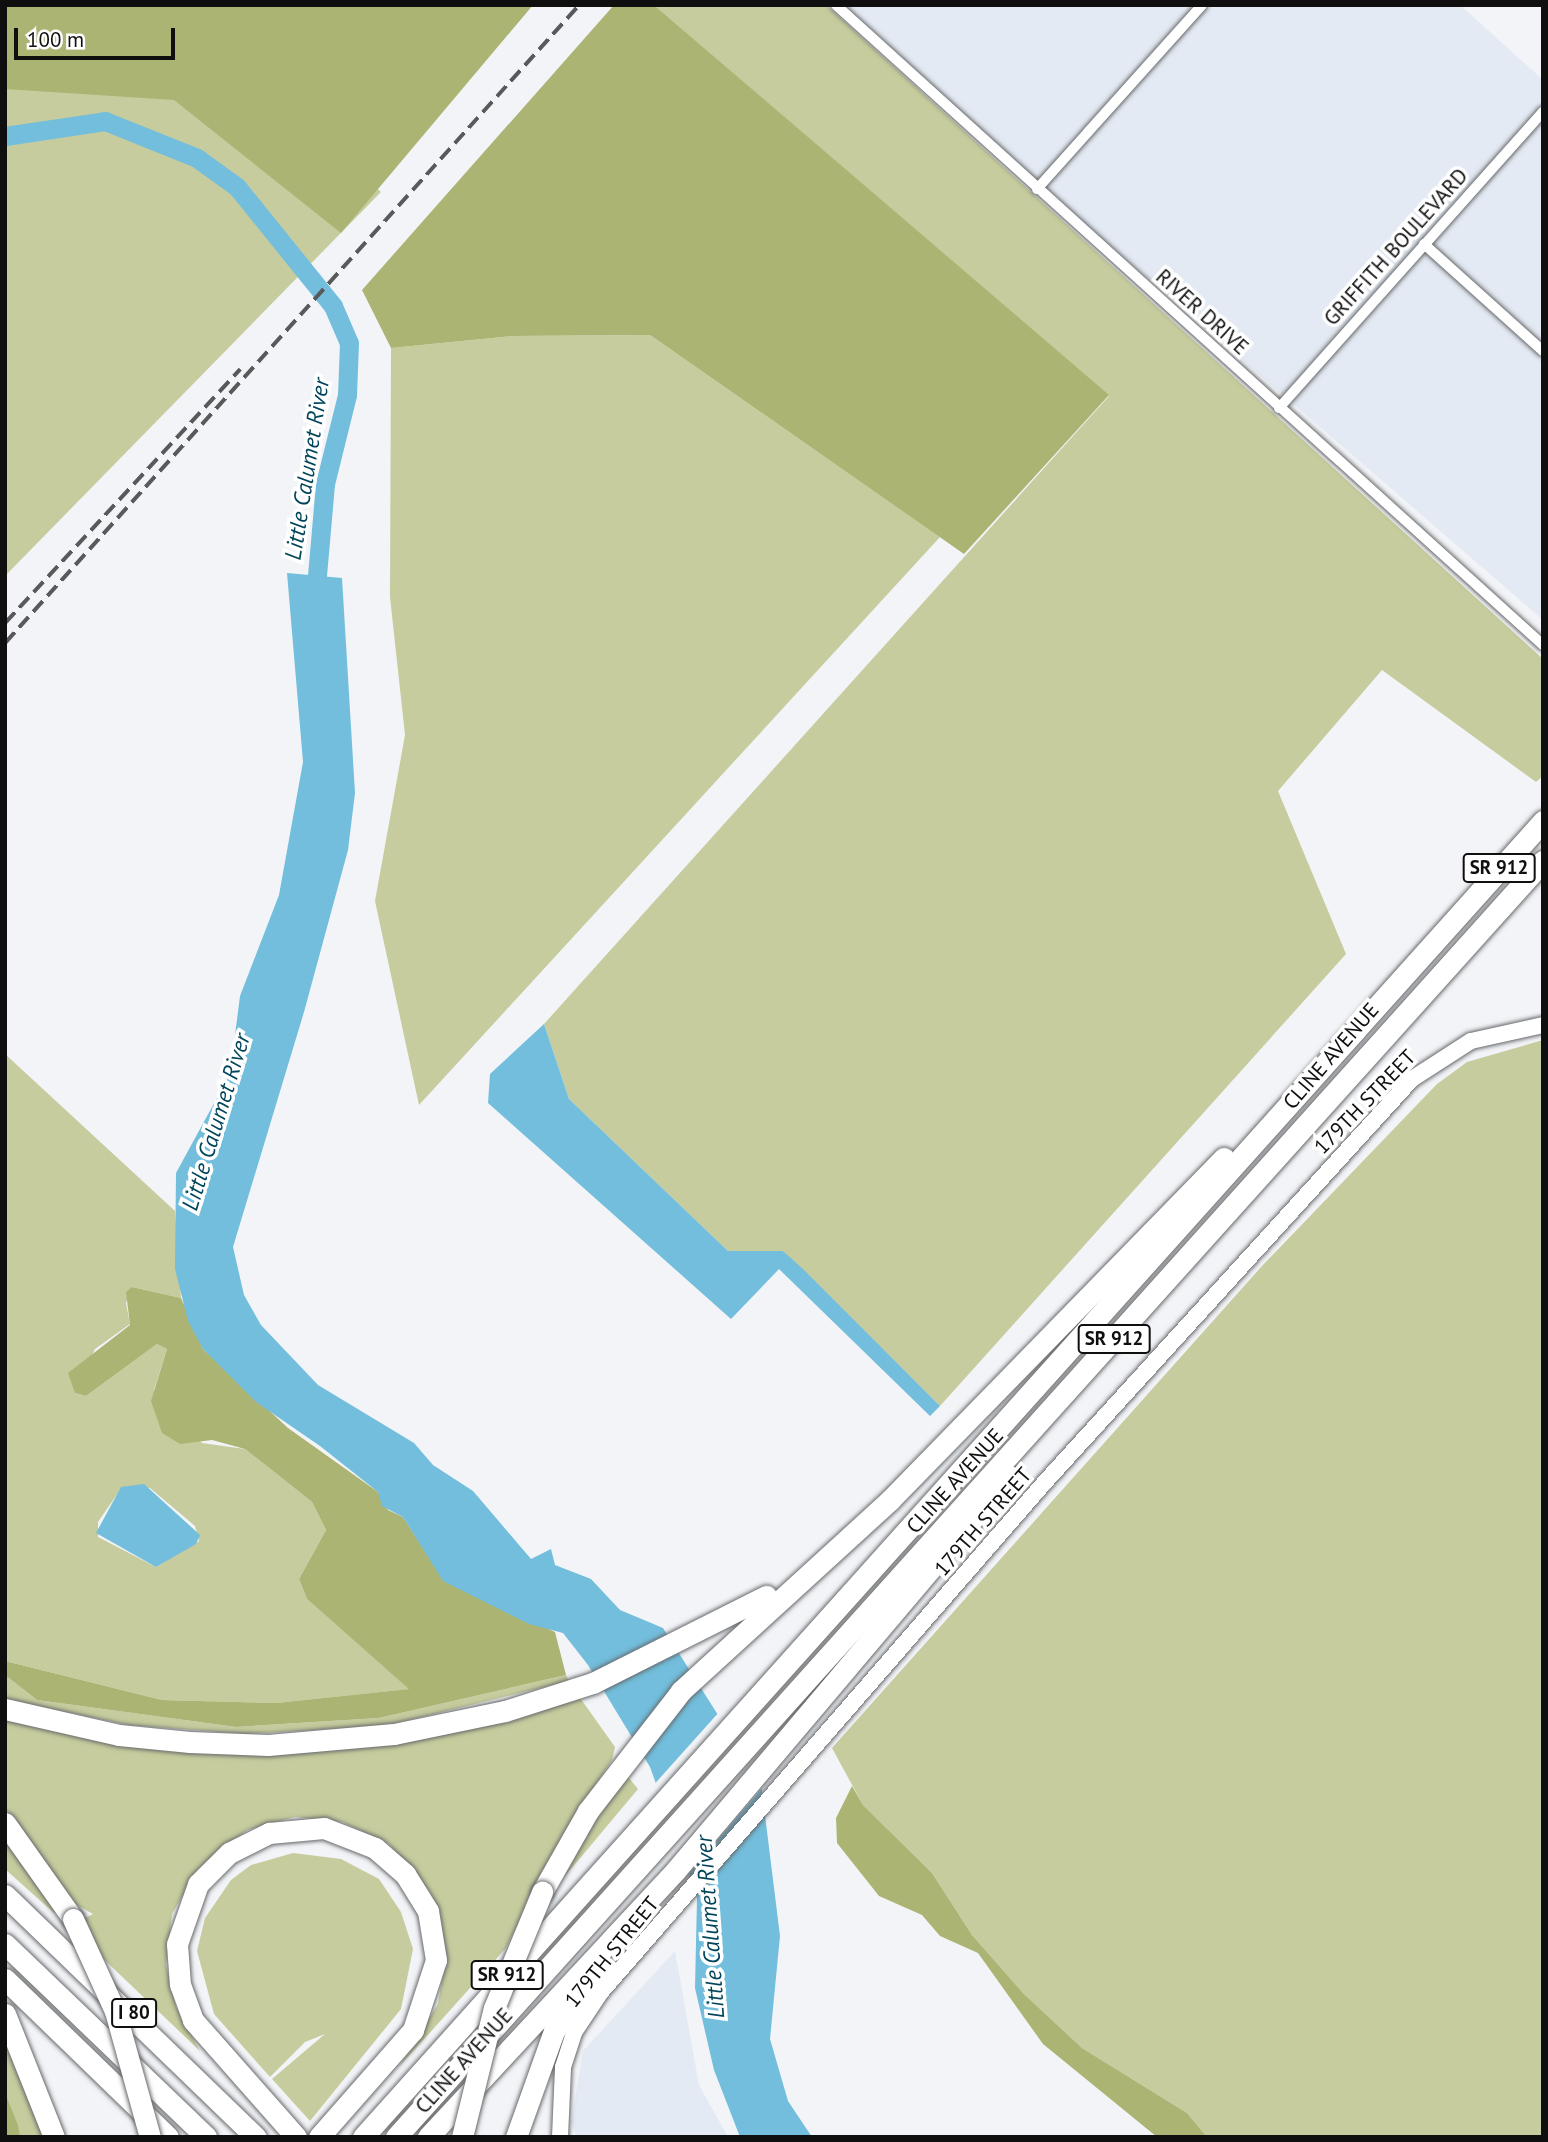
<!DOCTYPE html>
<style>
body{margin:0}
#map{position:relative;width:1548px;height:2142px;overflow:hidden;background:#f2f4f7;font-family:"PT Sans",sans-serif}
div>[style]{position:absolute}
.built>*{inset:0;background:#e3eaf3}
.green>*{inset:0;background:#c6cc9d}
.forest>*{inset:0;background:#acb473}
.water>*{inset:0;background:#72bedc}
.pier>*{inset:0;background:#f2f4f7}
.river>*{height:19px;margin:-9.5px;padding:0 9.5px;transform-origin:9.5px;border-radius:9.5px;background:#72bedc}
.roads{filter:drop-shadow(0 0 2px #67696b) drop-shadow(0 0 2px #67696b)}
.street>*{height:10px;margin:-5px;padding:0 5px;transform-origin:5px;border-radius:5px;background:#fff}
.secondary>*{height:16px;margin:-8px;padding:0 8px;transform-origin:8px;border-radius:8px;background:#fff}
.highway>*{height:21px;margin:-10.5px;padding:0 10.5px;transform-origin:10.5px;border-radius:10.5px;background:#fff}
.rail>*{height:3.5px;margin-top:-1.75px;transform-origin:0;background:repeating-linear-gradient(90deg,#58595b 0 14px,transparent 0 21px)}
.bridges{filter:drop-shadow(0 0 2px #67696b) drop-shadow(0 0 2px #67696b)}
.highway-bridge>*{height:21px;margin:-10.5px;padding:0 10.5px;transform-origin:10.5px;border-radius:10.5px;background:#fff}
span{translate:-50% -50%;white-space:nowrap;text-align:center;line-height:1.15;-webkit-text-stroke:7px #fff;paint-order:stroke}
.shield-label span{padding:2px 5px;background:#fff;border:2px solid;border-radius:5px;-webkit-text-stroke-width:0}
.shield-label{font-size:19px;color:#0f0f10;font-weight:700}
.street-label{font-size:21px;color:#0f0f10}
.water-label{font-size:23px;color:#00455a;font-style:italic}
.frame{position:absolute;inset:0;border:7px solid #0f0f10;pointer-events:none}
.scale{position:absolute;left:14px;top:28px;width:161px;height:32px;box-sizing:border-box;border:4px solid #0f0f10;border-top:0;padding-left:9px;font-size:21px;line-height:24px;white-space:nowrap;color:#0f0f10;-webkit-text-stroke:5px #fff;paint-order:stroke}
</style>
<div id="map">
<div class="built">
<div style="clip-path:polygon(832px 5px,1460px 5px,1543px 80px,1543px 620px)"></div>
<div style="clip-path:polygon(675px 1951px,699px 2085px,728px 2137px,577px 2137px,571px 2123px,583px 2051px)"></div>
</div>
<div class="green">
<div style="clip-path:polygon(5px 5px,190px 21px,381px 192px,5px 576px)"></div>
<div style="clip-path:polygon(654px 5px,826px 5px,1543px 659px,1543px 776px,1536px 782px,1382px 670px,1278px 791px,1346px 954px,940px 1406px,783px 1251px,728px 1251px,569px 1099px,544px 1024px,1109px 396px)"></div>
<div style="clip-path:polygon(650px 335px,940px 537px,419px 1105px,375px 901px,405px 735px,390px 597px,391px 348px,513px 336px)"></div>
<div style="clip-path:polygon(1543px 1040px,1543px 2137px,1207px 2137px,1187px 2113px,1082px 2048px,1024px 1994px,972px 1935px,932px 1873px,863px 1805px,832px 1748px,1262px 1266px,1437px 1084px,1467px 1062px)"></div>
<div style="clip-path:polygon(evenodd,5px 1054px,175px 1211px,181px 1298px,132px 1287px,126px 1303px,130px 1324px,95px 1349px,75px 1393px,86px 1396px,157px 1344px,167px 1349px,154px 1390px,202px 1443px,245px 1449px,312px 1502px,326px 1530px,299px 1579px,307px 1599px,410px 1689px,276px 1703px,162px 1700px,5px 1661px,5px 1054px,122px 1487px,150px 1488px,195px 1526px,199px 1541px,156px 1567px,98px 1537px,98px 1522px,122px 1487px)"></div>
<div style="clip-path:polygon(5px 1675px,37px 1700px,236px 1727px,379px 1718px,566px 1675px,569px 1681px,385px 1726px,245px 1734px,128px 1725px,5px 1699px)"></div>
<div style="clip-path:polygon(578px 1695px,615px 1747px,612px 1760px,563px 1834px,506px 1948px,399px 2067px,438px 2004px,446px 1954px,430px 1892px,389px 1844px,342px 1822px,295px 1817px,247px 1830px,199px 1868px,172px 1914px,166px 1965px,176px 2007px,200px 2051px,69px 1926px,93px 1914px,75px 1904px,5px 1808px,5px 1715px,240px 1749px)"></div>
<div style="clip-path:polygon(624px 1772px,638px 1789px,550px 1894px)"></div>
<div style="clip-path:polygon(5px 1834px,59px 1910px,54px 1913px,5px 1869px)"></div>
<div style="clip-path:polygon(293px 1853px,341px 1859px,379px 1879px,401px 1912px,413px 1949px,401px 2009px,310px 2121px,272px 2079px,325px 2034px,305px 2042px,270px 2077px,214px 2014px,197px 1951px,205px 1918px,231px 1880px,251px 1865px)"></div>
<div style="clip-path:polygon(5px 2034px,44px 2137px,20px 2137px,5px 2093px)"></div>
</div>
<div class="forest">
<div style="clip-path:polygon(5px 5px,533px 5px,341px 233px,174px 100px,5px 89px)"></div>
<div style="clip-path:polygon(614px 5px,654px 5px,1109px 395px,964px 554px,650px 335px,513px 336px,391px 348px,362px 290px)"></div>
<div style="clip-path:polygon(132px 1287px,181px 1298px,203px 1349px,288px 1428px,378px 1492px,388px 1510px,403px 1517px,444px 1581px,555px 1632px,566px 1675px,379px 1718px,236px 1727px,37px 1700px,5px 1675px,5px 1661px,162px 1700px,276px 1703px,409px 1689px,307px 1599px,299px 1579px,326px 1530px,312px 1502px,245px 1449px,212px 1440px,180px 1444px,162px 1433px,151px 1401px,167px 1349px,157px 1344px,86px 1396px,75px 1393px,68px 1373px,130px 1325px,126px 1292px)"></div>
<div style="clip-path:polygon(852px 1786px,863px 1805px,932px 1873px,972px 1935px,1024px 1994px,1082px 2048px,1187px 2113px,1207px 2137px,1157px 2137px,1043px 2044px,978px 1953px,940px 1936px,922px 1915px,879px 1896px,837px 1843px,836px 1818px)"></div>
<div style="clip-path:polygon(5px 2093px,18px 2125px,20px 2137px,5px 2137px)"></div>
</div>
<div class="water">
<div style="clip-path:polygon(287px 573px,342px 578px,355px 793px,348px 850px,304px 1012px,233px 1247px,244px 1295px,261px 1325px,318px 1385px,414px 1443px,433px 1465px,473px 1491px,531px 1559px,551px 1549px,555px 1565px,591px 1579px,620px 1610px,663px 1628px,761px 1783px,780px 1936px,770px 2039px,788px 2101px,812px 2137px,740px 2137px,714px 2070px,695px 1988px,697px 1898px,650px 1767px,588px 1665px,563px 1633px,529px 1624px,443px 1581px,403px 1517px,382px 1506px,378px 1492px,320px 1446px,256px 1402px,203px 1349px,188px 1321px,175px 1269px,176px 1173px,230px 1074px,240px 996px,279px 895px,303px 762px)"></div>
<div style="clip-path:polygon(544px 1024px,569px 1099px,728px 1251px,783px 1251px,803px 1269px,940px 1406px,930px 1416px,779px 1269px,731px 1319px,488px 1103px,490px 1074px)"></div>
<div style="clip-path:polygon(144px 1484px,200px 1535px,196px 1544px,156px 1567px,96px 1533px,121px 1487px)"></div>
</div>
<div class="pier">
<div style="clip-path:polygon(720px 1711px,754px 1757px,764px 1786px,686px 1877px,651px 1788px)"></div>
</div>
<div class="river">
<div style="left:5px;top:136px;width:101px;rotate:-8.5deg"></div>
<div style="left:105px;top:121px;width:99px;rotate:21.9deg"></div>
<div style="left:197px;top:158px;width:49px;rotate:35.9deg"></div>
<div style="left:237px;top:187px;width:153px;rotate:51.1deg"></div>
<div style="left:333px;top:306px;width:40px;rotate:66.6deg"></div>
<div style="left:349px;top:343px;width:52px;rotate:92.2deg"></div>
<div style="left:347px;top:395px;width:92px;rotate:103.9deg"></div>
<div style="left:325px;top:484px;width:115px;rotate:95deg"></div>
</div>
<div class="roads">
<div class="street">
<div style="left:836px;top:5px;width:954px;rotate:42.15deg"></div>
<div style="left:1037px;top:189px;width:247px;rotate:-48.1deg"></div>
<div style="left:1424px;top:244px;width:160px;rotate:42deg"></div>
<div style="left:1279px;top:408px;width:397px;rotate:-48.3deg"></div>
</div>
<div class="secondary">
<div style="left:560px;top:2137px;width:70px;rotate:-87.5deg"></div>
<div style="left:563px;top:2067px;width:38px;rotate:-72deg"></div>
<div style="left:575px;top:2031px;width:47px;rotate:-56.3deg"></div>
<div style="left:601px;top:1992px;width:676px;rotate:-48.96deg"></div>
<div style="left:1045px;top:1482px;width:545px;rotate:-47.68deg"></div>
<div style="left:1412px;top:1079px;width:70px;rotate:-32.8deg"></div>
<div style="left:1471px;top:1041px;width:74px;rotate:-12.5deg"></div>
</div>
<div class="highway">
<div style="left:5px;top:1709px;width:117px;rotate:12.8deg"></div>
<div style="left:119px;top:1735px;width:71px;rotate:5.6deg"></div>
<div style="left:190px;top:1742px;width:78px;rotate:2.2deg"></div>
<div style="left:268px;top:1745px;width:126px;rotate:-5deg"></div>
<div style="left:394px;top:1734px;width:113px;rotate:-11.7deg"></div>
<div style="left:505px;top:1711px;width:92px;rotate:-17.7deg"></div>
<div style="left:593px;top:1683px;width:194px;rotate:-26.7deg"></div>
<div style="left:5px;top:1823px;width:118px;rotate:54.7deg"></div>
<div style="left:542px;top:1892px;width:93px;rotate:-60.4deg"></div>
<div style="left:588px;top:1811px;width:152px;rotate:-52.2deg"></div>
<div style="left:681px;top:1691px;width:283px;rotate:-42.4deg"></div>
<div style="left:890px;top:1500px;width:478px;rotate:-45.7deg"></div>
<div style="left:5px;top:1895px;width:349px;rotate:44deg"></div>
<div style="left:5px;top:1944px;width:279px;rotate:43.8deg"></div>
<div style="left:5px;top:1979px;width:227px;rotate:44.1deg"></div>
<div style="left:5px;top:2014px;width:132px;rotate:68.3deg"></div>
<div style="left:296px;top:2137px;width:156px;rotate:-131.4deg"></div>
<div style="left:193px;top:2020px;width:37px;rotate:-110deg"></div>
<div style="left:180px;top:1985px;width:41px;rotate:-94.2deg"></div>
<div style="left:177px;top:1944px;width:64px;rotate:-70.7deg"></div>
<div style="left:198px;top:1884px;width:44px;rotate:-45deg"></div>
<div style="left:229px;top:1853px;width:45px;rotate:-26.6deg"></div>
<div style="left:269px;top:1833px;width:55px;rotate:-5.2deg"></div>
<div style="left:324px;top:1828px;width:55px;rotate:21.4deg"></div>
<div style="left:375px;top:1848px;width:40px;rotate:41deg"></div>
<div style="left:405px;top:1874px;width:44px;rotate:58.1deg"></div>
<div style="left:428px;top:1911px;width:50px;rotate:80.7deg"></div>
<div style="left:436px;top:1960px;width:74px;rotate:108.2deg"></div>
<div style="left:413px;top:2030px;width:142px;rotate:131.3deg"></div>
<div style="left:363px;top:2137px;width:1768px;rotate:-48.12deg"></div>
<div style="left:396px;top:2137px;width:1716px;rotate:-48.05deg"></div>
<div style="left:428px;top:2137px;width:364px;rotate:-47.1deg"></div>
<div style="left:676px;top:1870px;width:516px;rotate:-49.8deg"></div>
<div style="left:516px;top:2137px;width:113px;rotate:-70.3deg"></div>
<div style="left:554px;top:2031px;width:67px;rotate:-55.4deg"></div>
</div>
</div>
<div class="rail">
<div style="left:5px;top:623px;width:346px;rotate:-47.2deg"></div>
<div style="left:5px;top:643px;width:858px;rotate:-48.02deg"></div>
</div>
<div class="bridges">
<div class="highway-bridge">
<div style="left:73px;top:1919px;width:101px;rotate:65.5deg"></div>
<div style="left:115px;top:2011px;width:131px;rotate:74.5deg"></div>
<div style="left:462px;top:2137px;width:133px;rotate:-76.1deg"></div>
<div style="left:494px;top:2008px;width:126px;rotate:-67.5deg"></div>
</div>
</div>
<div class="shield-label">
<span style="left:1499px;top:868px">SR 912</span>
<span style="left:1114px;top:1339px">SR 912</span>
<span style="left:507px;top:1975px">SR 912</span>
<span style="left:134px;top:2013px">I 80</span>
</div>
<div class="street-label">
<span style="left:1396px;top:247px;rotate:-48deg">GRIFFITH BOULEVARD</span>
<span style="left:1202px;top:312px;rotate:42deg">RIVER DRIVE</span>
<span style="left:1331px;top:1056px;rotate:-49deg">CLINE AVENUE</span>
<span style="left:1365px;top:1102px;rotate:-46deg">179TH STREET</span>
<span style="left:955px;top:1481px;rotate:-48deg">CLINE AVENUE</span>
<span style="left:983px;top:1522px;rotate:-49deg">179TH STREET</span>
<span style="left:612px;top:1952px;rotate:-51deg">179TH STREET</span>
<span style="left:464px;top:2061px;rotate:-48deg">CLINE AVENUE</span>
</div>
<div class="water-label">
<span style="left:307px;top:469px;rotate:-81deg">Little Calumet River</span>
<span style="left:216px;top:1122px;rotate:-73deg">Little Calumet River</span>
<span style="left:710px;top:1927px;rotate:-94deg">Little Calumet River</span>
</div>
<div class="frame"></div>
<div class="scale">100 m</div>
</div>
